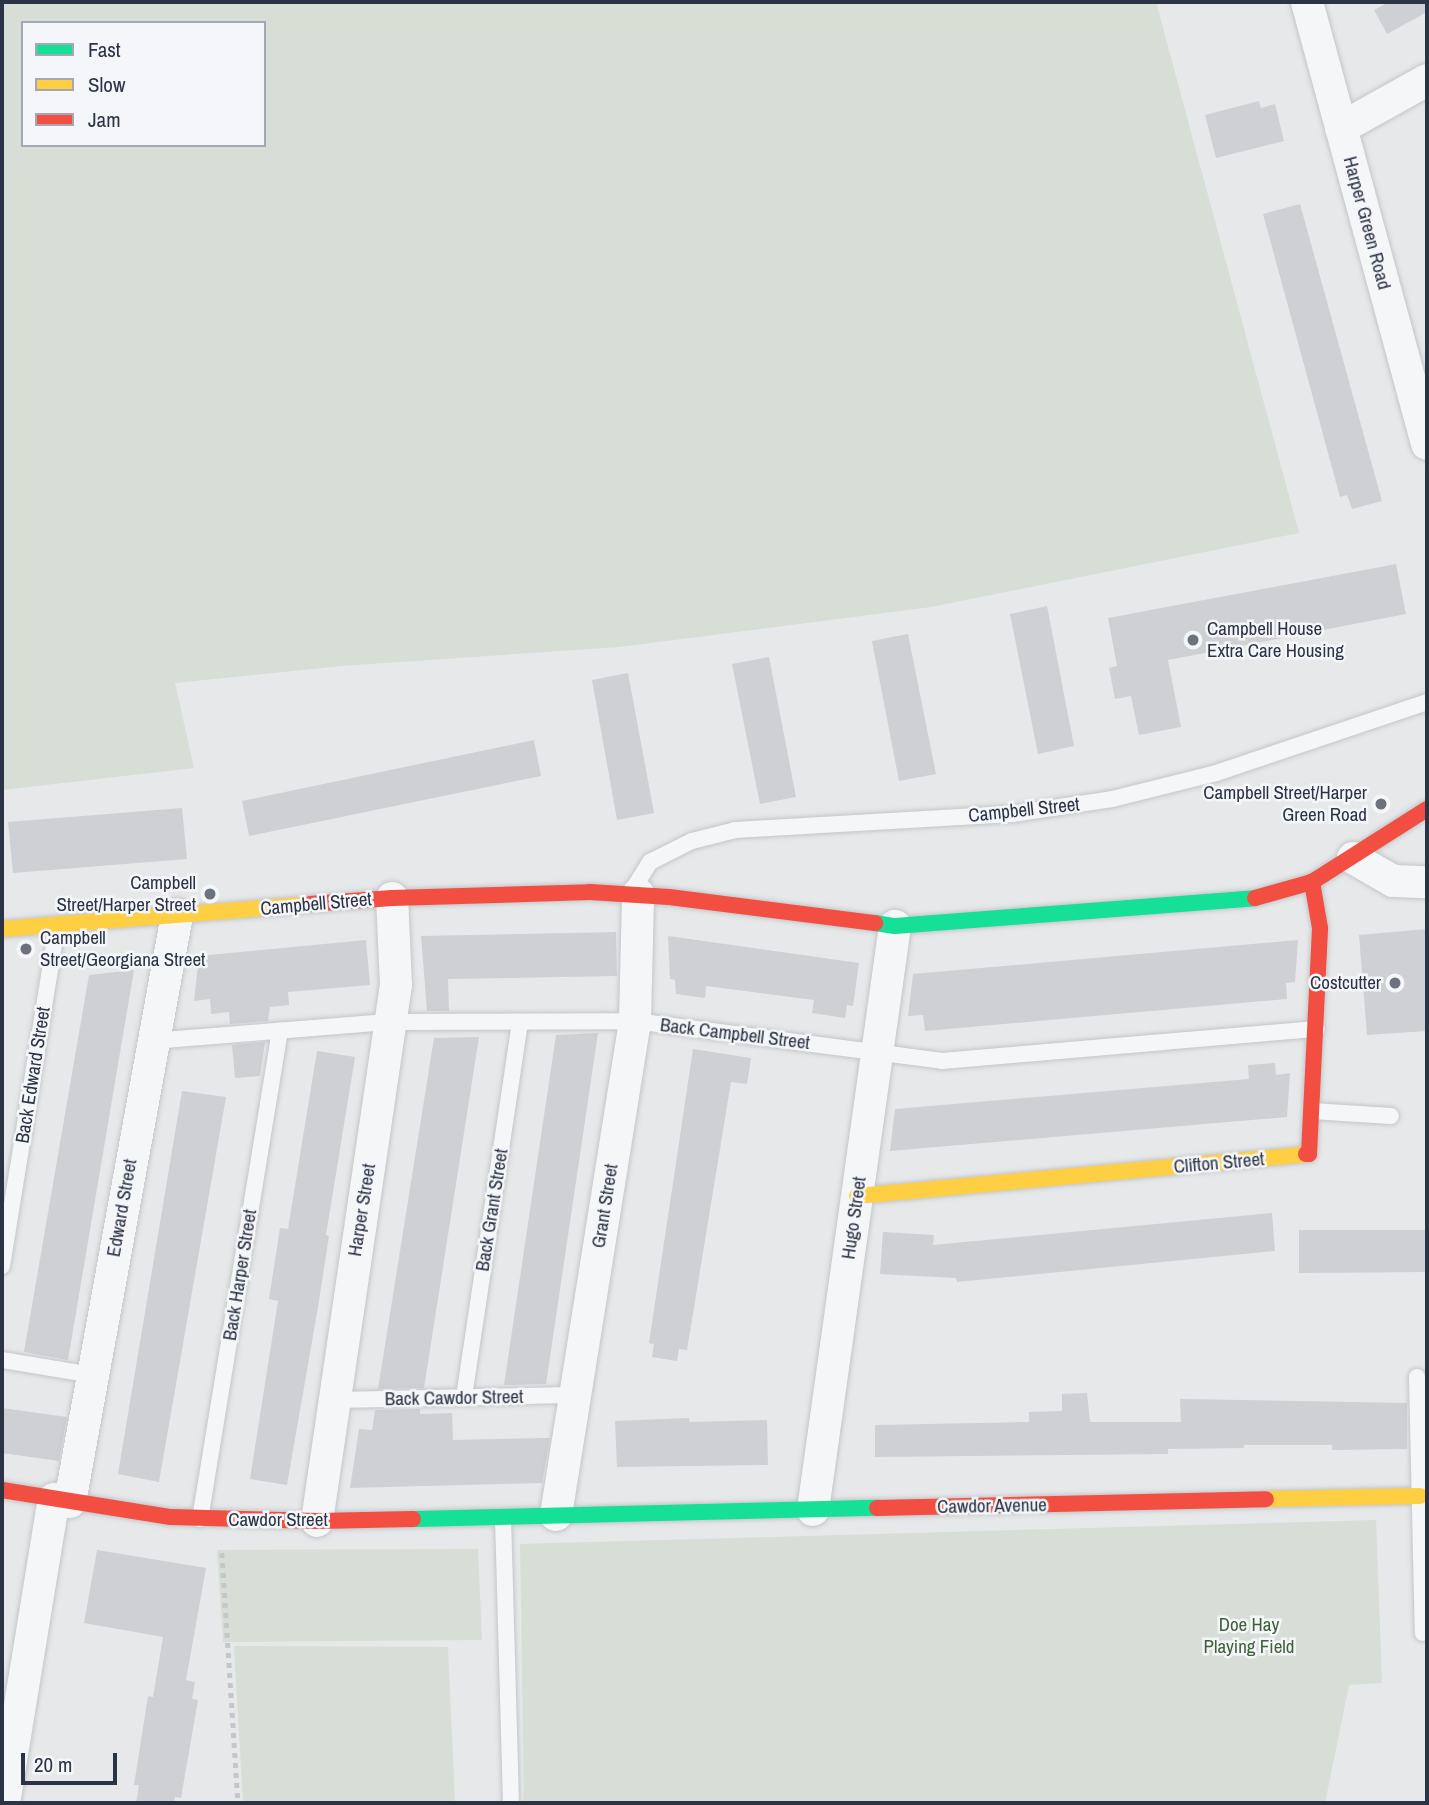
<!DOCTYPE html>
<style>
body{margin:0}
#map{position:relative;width:1429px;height:1805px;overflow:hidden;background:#e6e8ea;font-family:"Archivo Narrow",sans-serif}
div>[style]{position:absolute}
.green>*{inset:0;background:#d6ded6}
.building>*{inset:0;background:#ced0d3}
.path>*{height:4.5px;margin-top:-2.25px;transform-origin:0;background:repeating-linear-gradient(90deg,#c5c6ca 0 5px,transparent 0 10px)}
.roads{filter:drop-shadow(0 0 2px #c4c6c8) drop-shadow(0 0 2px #c4c6c8)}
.lane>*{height:16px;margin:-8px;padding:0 8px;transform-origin:8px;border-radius:8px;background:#f5f6f7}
.street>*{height:32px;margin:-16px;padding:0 16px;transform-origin:16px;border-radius:16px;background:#f5f6f7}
.fast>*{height:16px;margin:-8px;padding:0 8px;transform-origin:8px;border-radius:8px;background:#16e098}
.slow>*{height:16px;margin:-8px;padding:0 8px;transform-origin:8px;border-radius:8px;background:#ffcf43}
.jam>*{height:16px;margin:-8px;padding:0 8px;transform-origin:8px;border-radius:8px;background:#f24e42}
.dots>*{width:19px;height:19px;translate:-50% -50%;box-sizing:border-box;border:4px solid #f4f6f9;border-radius:50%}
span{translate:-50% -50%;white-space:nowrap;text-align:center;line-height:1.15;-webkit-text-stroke:5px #f4f6f9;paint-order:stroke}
.street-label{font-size:19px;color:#2b3445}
.poi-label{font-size:19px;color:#2b3445}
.left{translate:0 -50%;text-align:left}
.right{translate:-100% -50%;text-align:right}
.park-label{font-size:19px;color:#3f6138}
.frame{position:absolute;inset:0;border:4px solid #2b3445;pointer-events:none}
.legend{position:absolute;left:21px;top:21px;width:245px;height:126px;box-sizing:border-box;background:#f4f6f9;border:2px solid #a4a8b1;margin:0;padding:9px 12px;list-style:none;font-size:21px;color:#2b3445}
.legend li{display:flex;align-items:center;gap:14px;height:35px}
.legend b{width:35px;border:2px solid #a4a8b1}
.scale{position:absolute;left:21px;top:1753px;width:96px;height:32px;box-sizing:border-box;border:4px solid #2b3445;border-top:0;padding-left:9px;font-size:21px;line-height:24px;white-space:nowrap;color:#2b3445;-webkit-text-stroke:5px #f4f6f9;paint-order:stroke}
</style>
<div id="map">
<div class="green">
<div style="clip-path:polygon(evenodd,2px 2px,1156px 2px,1299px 533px,931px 607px,619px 647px,341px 666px,175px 683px,194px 768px,2px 790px,2px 2px,23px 23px,264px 23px,264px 145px,23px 145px,23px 23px)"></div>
<div style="clip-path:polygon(1376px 1520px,1382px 1683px,1349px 1685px,1325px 1803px,524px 1803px,520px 1544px)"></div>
<div style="clip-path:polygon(478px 1549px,482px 1640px,223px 1642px,217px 1550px)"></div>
<div style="clip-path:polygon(234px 1646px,448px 1647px,455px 1803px,243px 1803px)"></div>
</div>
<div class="building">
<div style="clip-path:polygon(1389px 2px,1427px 2px,1427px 12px,1387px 34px,1374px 10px)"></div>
<div style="clip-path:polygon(1259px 101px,1261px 108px,1275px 104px,1284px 141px,1216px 158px,1205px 115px)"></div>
<div style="clip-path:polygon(1300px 204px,1382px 501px,1352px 509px,1347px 495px,1340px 497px,1263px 214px)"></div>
<div style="clip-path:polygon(1396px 564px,1406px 614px,1168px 660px,1181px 727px,1139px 735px,1131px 696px,1115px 699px,1109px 668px,1117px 666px,1108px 618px)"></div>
<div style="clip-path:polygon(1047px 606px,1074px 746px,1038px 754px,1010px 614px)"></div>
<div style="clip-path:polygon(908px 634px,936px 774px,899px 781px,872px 641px)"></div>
<div style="clip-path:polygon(769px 657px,796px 797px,760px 804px,732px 664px)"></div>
<div style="clip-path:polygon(628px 673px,654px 813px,617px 820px,592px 680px)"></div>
<div style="clip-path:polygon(534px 740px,541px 776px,249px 836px,242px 801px)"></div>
<div style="clip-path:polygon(182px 808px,187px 859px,13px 873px,8px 822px)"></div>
<div style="clip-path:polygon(1427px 929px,1427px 1031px,1367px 1035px,1359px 935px)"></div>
<div style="clip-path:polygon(616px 932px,617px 976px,448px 979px,449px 1011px,427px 1011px,421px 936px)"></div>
<div style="clip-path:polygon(668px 936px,859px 963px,853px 1006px,847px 1005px,845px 1018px,812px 1013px,814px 1000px,706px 986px,705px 998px,676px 994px,675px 980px,670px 979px)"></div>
<div style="clip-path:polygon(366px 940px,370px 985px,288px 992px,289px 1005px,270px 1007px,268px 1021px,230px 1024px,229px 1012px,211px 1014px,210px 999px,194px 1001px,199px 956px)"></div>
<div style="clip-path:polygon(1298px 940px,1295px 982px,1286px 983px,1287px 999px,925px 1031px,923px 1015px,908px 1016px,913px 974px)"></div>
<div style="clip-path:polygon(134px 970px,68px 1360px,24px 1352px,89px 975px)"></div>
<div style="clip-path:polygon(598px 1033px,546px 1384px,504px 1385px,556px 1035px)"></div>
<div style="clip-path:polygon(479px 1037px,424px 1388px,378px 1389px,434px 1038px)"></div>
<div style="clip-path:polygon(265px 1042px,260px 1076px,235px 1078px,232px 1045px)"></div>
<div style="clip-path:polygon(693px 1049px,751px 1058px,747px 1084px,731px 1082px,687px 1350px,679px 1349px,677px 1361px,652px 1357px,654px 1344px,649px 1343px)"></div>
<div style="clip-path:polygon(317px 1051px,355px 1057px,326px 1235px,329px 1236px,318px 1307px,287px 1485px,250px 1479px,278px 1301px,269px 1299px,280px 1228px,288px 1229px)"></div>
<div style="clip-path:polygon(1275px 1063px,1276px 1075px,1290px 1073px,1287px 1117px,890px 1151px,895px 1109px,1249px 1079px,1248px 1065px)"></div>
<div style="clip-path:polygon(182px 1091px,226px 1097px,159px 1482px,118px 1474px)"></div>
<div style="clip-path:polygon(1272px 1213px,1275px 1251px,957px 1282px,956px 1278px,880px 1274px,883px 1232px,934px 1235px,933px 1245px)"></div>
<div style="clip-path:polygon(1299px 1230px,1427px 1230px,1427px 1272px,1299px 1273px)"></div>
<div style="clip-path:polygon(1087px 1393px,1090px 1422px,1181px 1422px,1180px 1399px,1407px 1403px,1407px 1449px,1332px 1450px,1332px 1445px,1244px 1445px,1244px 1448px,1168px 1449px,1168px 1454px,875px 1457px,875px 1425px,1029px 1422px,1029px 1412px,1062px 1411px,1062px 1394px)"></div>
<div style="clip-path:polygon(2px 1408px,67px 1417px,59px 1461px,2px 1453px)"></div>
<div style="clip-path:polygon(420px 1409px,420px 1414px,452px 1413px,453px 1440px,550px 1438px,542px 1483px,350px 1488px,359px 1429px,372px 1430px,375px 1410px)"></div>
<div style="clip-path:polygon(689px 1418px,690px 1422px,767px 1420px,768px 1465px,617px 1467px,615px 1421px)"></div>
<div style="clip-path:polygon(97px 1550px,206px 1568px,186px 1680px,195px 1682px,192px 1699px,198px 1700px,181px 1798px,175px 1797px,174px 1803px,136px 1803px,139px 1785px,134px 1785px,148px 1696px,153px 1697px,163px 1637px,84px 1623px)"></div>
</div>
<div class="path">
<div style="left:222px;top:1553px;width:251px;rotate:86.3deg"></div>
</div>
<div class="roads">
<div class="lane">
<div style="left:630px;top:894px;width:38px;rotate:-58deg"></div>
<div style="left:650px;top:862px;width:47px;rotate:-26.6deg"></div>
<div style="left:692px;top:841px;width:44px;rotate:-14.3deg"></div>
<div style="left:735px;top:830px;width:277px;rotate:-3.3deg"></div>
<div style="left:1012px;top:814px;width:101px;rotate:-8.5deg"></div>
<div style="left:1112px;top:799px;width:107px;rotate:-14deg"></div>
<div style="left:1216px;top:773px;width:223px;rotate:-18.6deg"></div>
<div style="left:152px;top:1041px;width:239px;rotate:-4.6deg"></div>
<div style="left:390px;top:1022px;width:245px;rotate:-0.2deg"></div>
<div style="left:635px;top:1021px;width:310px;rotate:7.4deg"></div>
<div style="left:942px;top:1061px;width:376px;rotate:-4.9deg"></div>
<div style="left:1312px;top:1111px;width:79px;rotate:3.6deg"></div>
<div style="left:2px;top:1266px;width:345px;rotate:-80.8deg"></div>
<div style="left:2px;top:1360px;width:92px;rotate:9.4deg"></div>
<div style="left:1417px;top:1377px;width:256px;rotate:88.7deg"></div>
<div style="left:464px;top:1397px;width:379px;rotate:-81.5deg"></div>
<div style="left:334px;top:1400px;width:240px;rotate:-1.2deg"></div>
<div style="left:503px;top:1517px;width:286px;rotate:88.4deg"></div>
<div style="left:200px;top:1519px;width:495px;rotate:-80.7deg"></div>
</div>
<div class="street">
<div style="left:1307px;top:2px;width:458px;rotate:74.8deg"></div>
<div style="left:1341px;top:128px;width:98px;rotate:-29.2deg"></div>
<div style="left:1353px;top:858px;width:46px;rotate:29.9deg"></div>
<div style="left:1393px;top:881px;width:34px;rotate:2deg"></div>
<div style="left:70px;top:1502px;width:597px;rotate:-79.67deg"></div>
<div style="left:813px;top:1510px;width:590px;rotate:-82.01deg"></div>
<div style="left:556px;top:1515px;width:500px;rotate:-80.91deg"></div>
<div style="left:635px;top:1021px;width:127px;rotate:-88.6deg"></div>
<div style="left:317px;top:1521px;width:542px;rotate:-81.62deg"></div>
<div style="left:396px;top:985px;width:87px;rotate:-92.6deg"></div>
<div style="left:4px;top:1803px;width:308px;rotate:-80.7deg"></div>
</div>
<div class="fast">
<div style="left:875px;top:923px;width:20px;rotate:9deg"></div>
<div style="left:895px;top:926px;width:361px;rotate:-4.4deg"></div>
<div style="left:413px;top:1519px;width:464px;rotate:-1.4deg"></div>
</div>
<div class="slow">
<div style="left:2px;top:929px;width:309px;rotate:-4.6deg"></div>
<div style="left:857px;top:1196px;width:451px;rotate:-5.3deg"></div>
<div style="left:1266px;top:1499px;width:154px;rotate:-1.1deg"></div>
</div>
<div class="jam">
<div style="left:1255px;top:898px;width:59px;rotate:-15.7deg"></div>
<div style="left:1312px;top:882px;width:136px;rotate:-32.4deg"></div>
<div style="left:310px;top:904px;width:82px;rotate:-4.2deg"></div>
<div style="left:392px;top:898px;width:198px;rotate:-1.7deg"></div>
<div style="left:590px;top:892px;width:79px;rotate:3.6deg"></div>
<div style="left:669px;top:897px;width:208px;rotate:7.2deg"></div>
<div style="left:1306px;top:1154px;width:3px"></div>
<div style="left:1309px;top:1154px;width:226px;rotate:-87.2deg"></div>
<div style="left:1320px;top:928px;width:47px;rotate:-99.9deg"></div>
<div style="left:2px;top:1490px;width:171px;rotate:9.1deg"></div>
<div style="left:171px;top:1517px;width:146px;rotate:1.6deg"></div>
<div style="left:317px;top:1521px;width:96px;rotate:-1.2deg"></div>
<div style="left:877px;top:1508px;width:389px;rotate:-1.3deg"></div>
</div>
</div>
<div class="dots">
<div style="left:1193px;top:640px;background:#6c737f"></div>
<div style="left:1381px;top:804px;background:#6c737f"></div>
<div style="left:210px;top:894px;background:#6c737f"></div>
<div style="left:26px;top:949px;background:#6c737f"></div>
<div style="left:1395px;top:983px;background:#6c737f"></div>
</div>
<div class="street-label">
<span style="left:1367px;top:223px;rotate:75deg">Harper Green Road</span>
<span style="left:1024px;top:810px;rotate:-6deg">Campbell Street</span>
<span style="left:316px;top:904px;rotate:-5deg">Campbell Street</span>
<span style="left:735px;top:1034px;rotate:7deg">Back Campbell Street</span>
<span style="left:33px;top:1075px;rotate:-81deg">Back Edward Street</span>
<span style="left:1219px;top:1163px;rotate:-5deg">Clifton Street</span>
<span style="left:605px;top:1206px;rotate:-81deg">Grant Street</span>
<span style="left:122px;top:1208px;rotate:-80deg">Edward Street</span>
<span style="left:362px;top:1210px;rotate:-81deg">Harper Street</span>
<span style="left:492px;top:1210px;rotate:-81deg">Back Grant Street</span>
<span style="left:854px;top:1218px;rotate:-82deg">Hugo Street</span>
<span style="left:240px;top:1275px;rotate:-81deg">Back Harper Street</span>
<span style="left:454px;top:1398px;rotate:-1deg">Back Cawdor Street</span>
<span style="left:992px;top:1506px;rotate:-1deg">Cawdor Avenue</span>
<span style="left:278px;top:1520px">Cawdor Street</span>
</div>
<div class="poi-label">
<span class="left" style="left:1207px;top:640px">Campbell House<br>Extra Care Housing</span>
<span class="right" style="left:1367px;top:804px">Campbell Street/Harper<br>Green Road</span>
<span class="right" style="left:196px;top:894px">Campbell<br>Street/Harper Street</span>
<span class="left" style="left:40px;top:949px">Campbell<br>Street/Georgiana Street</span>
<span class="right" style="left:1381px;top:983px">Costcutter</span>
</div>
<div class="park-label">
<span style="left:1249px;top:1636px">Doe Hay<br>Playing Field</span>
</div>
<div class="frame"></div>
<ul class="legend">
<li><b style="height:9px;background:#16e098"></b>Fast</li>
<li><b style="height:9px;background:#ffcf43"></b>Slow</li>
<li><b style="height:9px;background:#f24e42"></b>Jam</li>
</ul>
<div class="scale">20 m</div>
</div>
